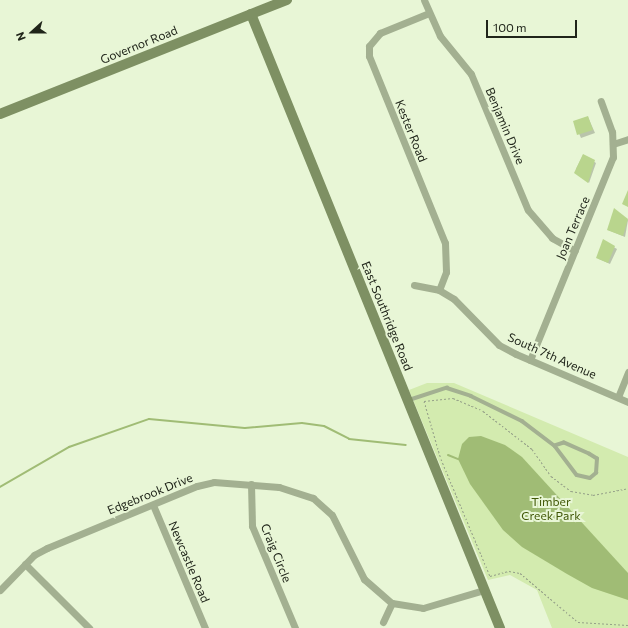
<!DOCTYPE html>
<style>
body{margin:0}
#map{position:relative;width:628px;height:628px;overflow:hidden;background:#e8f6d6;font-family:Commissioner,sans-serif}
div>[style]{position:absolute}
.green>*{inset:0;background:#d3ebaf}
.water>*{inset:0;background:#a0bc75}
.shadow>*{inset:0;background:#0003}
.stream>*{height:2px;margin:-1px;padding:0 1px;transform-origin:1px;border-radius:1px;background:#a0bc75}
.building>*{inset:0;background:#b9d58d}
.path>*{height:1px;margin-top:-0.5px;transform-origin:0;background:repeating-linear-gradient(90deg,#95a088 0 2px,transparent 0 4px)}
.lane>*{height:3.5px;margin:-1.75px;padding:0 1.75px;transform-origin:1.75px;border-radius:1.75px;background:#a3b091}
.street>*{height:7px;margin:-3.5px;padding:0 3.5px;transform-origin:3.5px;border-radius:3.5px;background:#a3b091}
.secondary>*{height:10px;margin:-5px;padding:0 5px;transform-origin:5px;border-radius:5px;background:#7e9063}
span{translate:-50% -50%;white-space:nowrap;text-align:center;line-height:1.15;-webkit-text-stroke:4px #e8f6d6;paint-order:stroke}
.street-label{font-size:12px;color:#20251a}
.park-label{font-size:12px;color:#405706}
.north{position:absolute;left:12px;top:12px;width:40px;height:40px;-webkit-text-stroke:3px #e8f6d6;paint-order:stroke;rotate:249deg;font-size:11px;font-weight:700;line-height:16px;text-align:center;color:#20251a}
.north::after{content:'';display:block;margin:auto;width:14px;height:18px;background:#20251a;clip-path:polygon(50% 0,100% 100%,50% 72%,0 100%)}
.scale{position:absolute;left:486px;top:20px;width:91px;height:18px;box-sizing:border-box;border:2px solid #20251a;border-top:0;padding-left:5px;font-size:12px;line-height:14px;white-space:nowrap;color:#20251a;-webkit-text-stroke:3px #e8f6d6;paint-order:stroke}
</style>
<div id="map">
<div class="green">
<div style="clip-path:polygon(427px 383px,454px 383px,628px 457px,628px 628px,552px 628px,537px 590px,510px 575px,488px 580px,409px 390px)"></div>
</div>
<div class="water">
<div style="clip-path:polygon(481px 436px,505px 445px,522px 457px,628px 573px,628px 600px,592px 588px,567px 574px,522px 547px,503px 530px,470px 484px,458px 459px,462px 444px,469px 437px)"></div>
</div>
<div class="shadow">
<div style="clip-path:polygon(588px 117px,595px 133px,581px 138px,574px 122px)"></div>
<div style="clip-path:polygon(583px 155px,596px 163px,589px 183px,576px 169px)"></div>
<div style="clip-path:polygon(614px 210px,628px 220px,625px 237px,608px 230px)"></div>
<div style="clip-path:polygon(603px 241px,617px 249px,610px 264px,599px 259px)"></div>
</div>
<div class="stream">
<div style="left:448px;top:455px;width:11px;rotate:22deg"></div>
<div style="left:0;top:487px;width:80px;rotate:-30.1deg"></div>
<div style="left:69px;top:447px;width:85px;rotate:-19.3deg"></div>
<div style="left:149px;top:419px;width:96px;rotate:5.4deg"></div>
<div style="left:245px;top:428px;width:57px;rotate:-5deg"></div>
<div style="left:302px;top:423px;width:22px;rotate:8deg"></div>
<div style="left:324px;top:426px;width:28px;rotate:27deg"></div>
<div style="left:349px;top:439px;width:57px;rotate:6deg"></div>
</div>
<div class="building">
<div style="clip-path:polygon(588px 116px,593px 130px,577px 135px,573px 121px)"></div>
<div style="clip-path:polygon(583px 154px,595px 160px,588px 183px,574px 173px)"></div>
<div style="clip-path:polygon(628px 190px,628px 207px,622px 204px)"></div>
<div style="clip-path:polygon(614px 208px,628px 219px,623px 236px,607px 230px)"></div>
<div style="clip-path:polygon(603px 239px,615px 246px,608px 263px,596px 258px)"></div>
</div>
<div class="path">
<div style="left:424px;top:401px;width:60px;rotate:73.7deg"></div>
<div style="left:441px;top:459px;width:127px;rotate:67.3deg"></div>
<div style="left:490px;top:576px;width:20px;rotate:-15deg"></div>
<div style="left:509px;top:571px;width:11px;rotate:10deg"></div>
<div style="left:520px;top:573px;width:76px;rotate:40.2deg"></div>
<div style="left:578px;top:622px;width:50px;rotate:3.4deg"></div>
<div style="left:424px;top:401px;width:29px;rotate:-6deg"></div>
<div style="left:453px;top:398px;width:33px;rotate:23deg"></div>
<div style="left:483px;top:411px;width:62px;rotate:37.8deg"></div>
<div style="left:532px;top:449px;width:33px;rotate:55deg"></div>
<div style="left:551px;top:476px;width:25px;rotate:37deg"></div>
<div style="left:571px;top:491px;width:22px;rotate:10deg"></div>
<div style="left:593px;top:495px;width:36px;rotate:-11deg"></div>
</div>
<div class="lane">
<div style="left:409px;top:400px;width:40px;rotate:-18deg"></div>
<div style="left:447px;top:388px;width:25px;rotate:18deg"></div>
<div style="left:471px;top:396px;width:57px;rotate:26.1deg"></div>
<div style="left:522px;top:421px;width:41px;rotate:37.1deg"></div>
<div style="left:555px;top:446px;width:36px;rotate:53deg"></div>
<div style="left:577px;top:475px;width:13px;rotate:13deg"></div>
<div style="left:590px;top:478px;width:8px;rotate:-40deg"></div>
<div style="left:596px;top:473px;width:14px;rotate:-86deg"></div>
<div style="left:597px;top:459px;width:9px;rotate:-148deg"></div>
<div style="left:589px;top:454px;width:27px;rotate:-156deg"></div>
<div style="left:564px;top:443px;width:9px;rotate:162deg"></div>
</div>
<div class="street">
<div style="left:424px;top:0;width:39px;rotate:66deg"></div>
<div style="left:440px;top:36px;width:49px;rotate:50.8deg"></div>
<div style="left:471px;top:74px;width:147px;rotate:67.3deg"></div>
<div style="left:528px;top:210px;width:37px;rotate:49deg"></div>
<div style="left:552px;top:238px;width:26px;rotate:29deg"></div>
<div style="left:429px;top:13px;width:53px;rotate:157.8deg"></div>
<div style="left:380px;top:33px;width:17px;rotate:130deg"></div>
<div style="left:369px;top:46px;width:10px;rotate:90deg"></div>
<div style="left:369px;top:56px;width:202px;rotate:67.9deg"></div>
<div style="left:445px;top:243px;width:29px;rotate:88deg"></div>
<div style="left:446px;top:272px;width:19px;rotate:111deg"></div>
<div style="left:613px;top:144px;width:16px;rotate:-18deg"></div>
<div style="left:414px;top:285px;width:25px;rotate:11deg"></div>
<div style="left:439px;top:290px;width:17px;rotate:31deg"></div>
<div style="left:454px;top:299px;width:64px;rotate:45.6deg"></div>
<div style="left:499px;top:345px;width:19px;rotate:28deg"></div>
<div style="left:516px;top:354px;width:122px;rotate:23.2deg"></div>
<div style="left:530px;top:360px;width:219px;rotate:-67.8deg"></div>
<div style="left:613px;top:157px;width:25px;rotate:-92deg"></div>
<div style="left:612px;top:132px;width:33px;rotate:-110deg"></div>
<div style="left:618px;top:397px;width:27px;rotate:-68deg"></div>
<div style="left:251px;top:484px;width:42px;rotate:88.6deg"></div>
<div style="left:252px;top:526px;width:111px;rotate:67.1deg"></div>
<div style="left:153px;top:505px;width:134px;rotate:67.1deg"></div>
<div style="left:25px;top:564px;width:91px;rotate:45deg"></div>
<div style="left:0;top:590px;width:49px;rotate:-45.8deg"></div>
<div style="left:34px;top:555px;width:15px;rotate:-28deg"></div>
<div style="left:47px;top:548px;width:162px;rotate:-22.5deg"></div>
<div style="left:197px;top:486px;width:17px;rotate:-13deg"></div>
<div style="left:214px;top:482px;width:65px;rotate:4.4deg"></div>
<div style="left:279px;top:487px;width:36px;rotate:18deg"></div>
<div style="left:313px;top:498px;width:25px;rotate:42deg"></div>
<div style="left:332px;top:515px;width:72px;rotate:63.4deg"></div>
<div style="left:364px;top:579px;width:37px;rotate:41deg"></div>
<div style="left:392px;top:603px;width:31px;rotate:9deg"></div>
<div style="left:423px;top:608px;width:64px;rotate:-16.4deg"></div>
<div style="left:383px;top:622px;width:21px;rotate:-65deg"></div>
</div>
<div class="secondary">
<div style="left:251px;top:14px;width:663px;rotate:67.93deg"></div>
<div style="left:0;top:114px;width:309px;rotate:-21.7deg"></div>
</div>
<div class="street-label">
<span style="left:139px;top:45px;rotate:-22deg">Governor Road</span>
<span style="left:505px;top:126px;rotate:67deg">Benjamin Drive</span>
<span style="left:411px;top:131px;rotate:68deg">Kester Road</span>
<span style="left:573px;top:228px;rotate:-67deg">Joan Terrace</span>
<span style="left:387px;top:316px;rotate:68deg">East Southridge Road</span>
<span style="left:552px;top:356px;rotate:24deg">South 7th Avenue</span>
<span style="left:150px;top:494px;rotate:-22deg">Edgebrook Drive</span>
<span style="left:276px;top:553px;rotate:68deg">Craig Circle</span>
<span style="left:189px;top:562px;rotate:67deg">Newcastle Road</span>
</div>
<div class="park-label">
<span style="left:551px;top:509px">Timber<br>Creek Park</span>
</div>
<div class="north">N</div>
<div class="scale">100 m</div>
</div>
